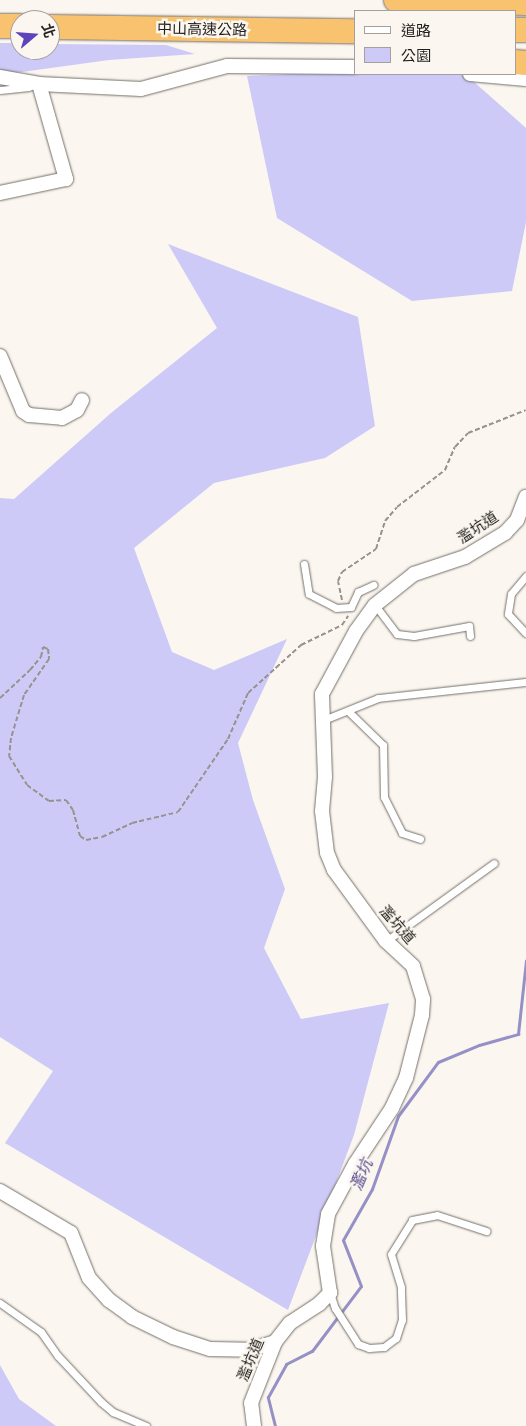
<!DOCTYPE html>
<meta charset="utf-8">
<style>
body{margin:0}
#map{position:relative;width:526px;height:1426px;overflow:hidden;background:#fbf6ef;font-family:"Work Sans","Noto Sans TC",sans-serif}
div>[style]{position:absolute}
.green>*{inset:0;background:#cdcaf8}
.stream>*{height:3px;margin:-1.5px;padding:0 1.5px;transform-origin:1.5px;border-radius:1.5px;background:#9590c5}
.path>*{height:2px;margin-top:-1px;transform-origin:0;background:repeating-linear-gradient(90deg,#96938e 0 5px,transparent 0 7.5px)}
.roads{filter:drop-shadow(0 0 1px #746f69) drop-shadow(0 0 1px #746f69)}
.service>*{height:7px;margin:-3.5px;padding:0 3.5px;transform-origin:3.5px;border-radius:3.5px;background:#fff}
.minor>*{height:14px;margin:-7px;padding:0 7px;transform-origin:7px;border-radius:7px;background:#fff}
.motorway>*{height:24px;margin:-12px;padding:0 12px;transform-origin:12px;border-radius:12px;background:#f8c26f}
span{translate:-50% -50%;white-space:nowrap;text-align:center;line-height:1.15;-webkit-text-stroke:5px #fbf6ef;paint-order:stroke}
.street-label{font-size:15px;color:#211f1d}
.water-label{font-size:16px;color:#554c8f;font-style:italic}
.legend{position:absolute;left:354px;top:10px;width:162px;height:65px;box-sizing:border-box;background:#fbf6ef;border:1px solid #a4a09b;margin:0;padding:6px 9px;list-style:none;font-size:15px;color:#211f1d}
.legend li{display:flex;align-items:center;gap:10px;height:25px}
.legend b{width:25px;border:1px solid #a4a09b}
.north{position:absolute;left:10px;top:10px;width:50px;height:50px;box-sizing:border-box;background:#fbf6ef;border:1px solid #a4a09b;border-radius:50%;rotate:72deg;font-size:14px;font-weight:700;line-height:20px;text-align:center;color:#211f1d}
.north::after{content:'';display:block;margin:auto;width:18px;height:22px;background:#5e44bc;clip-path:polygon(50% 0,100% 100%,50% 72%,0 100%)}
</style>
<div id="map">
<div class="green">
<div style="clip-path:polygon(0 43px,20px 43px,20px 50px,50px 50px,50px 44px,166px 45px,195px 54px,109px 60px,0 75px)"></div>
<div style="clip-path:polygon(355px 71px,355px 74px,465px 74px,526px 128px,526px 222px,512px 291px,412px 301px,277px 218px,247px 76px)"></div>
<div style="clip-path:polygon(168px 244px,358px 317px,375px 426px,325px 458px,214px 483px,134px 548px,172px 652px,214px 670px,287px 639px,238px 743px,253px 800px,285px 889px,264px 948px,301px 1019px,389px 1003px,354px 1135px,288px 1310px,5px 1143px,53px 1071px,0 1037px,0 498px,14px 499px,111px 413px,217px 328px)"></div>
<div style="clip-path:polygon(0 1365px,19px 1399px,56px 1426px,0 1426px)"></div>
</div>
<div class="stream">
<div style="left:275px;top:1426px;width:30px;rotate:-104deg"></div>
<div style="left:268px;top:1397px;width:38px;rotate:-61deg"></div>
<div style="left:286px;top:1364px;width:29px;rotate:-27deg"></div>
<div style="left:312px;top:1351px;width:81px;rotate:-53deg"></div>
<div style="left:361px;top:1286px;width:49px;rotate:-111.4deg"></div>
<div style="left:343px;top:1240px;width:59px;rotate:-60.4deg"></div>
<div style="left:372px;top:1189px;width:77px;rotate:-70.4deg"></div>
<div style="left:398px;top:1116px;width:67px;rotate:-53.5deg"></div>
<div style="left:438px;top:1062px;width:44px;rotate:-22.5deg"></div>
<div style="left:479px;top:1045px;width:41px;rotate:-15.8deg"></div>
<div style="left:518px;top:1034px;width:74px;rotate:-83.8deg"></div>
</div>
<div class="path">
<div style="left:342px;top:600px;width:19px;rotate:-102deg"></div>
<div style="left:338px;top:581px;width:10px;rotate:-66deg"></div>
<div style="left:342px;top:572px;width:41px;rotate:-34.1deg"></div>
<div style="left:376px;top:549px;width:29px;rotate:-72deg"></div>
<div style="left:385px;top:521px;width:18px;rotate:-49deg"></div>
<div style="left:397px;top:507px;width:61px;rotate:-37.6deg"></div>
<div style="left:445px;top:470px;width:25px;rotate:-67deg"></div>
<div style="left:455px;top:447px;width:19px;rotate:-47deg"></div>
<div style="left:468px;top:433px;width:62px;rotate:-21.6deg"></div>
<div style="left:0;top:698px;width:41px;rotate:-43deg"></div>
<div style="left:30px;top:670px;width:17px;rotate:-50deg"></div>
<div style="left:41px;top:657px;width:10px;rotate:-79deg"></div>
<div style="left:43px;top:647px;width:5px;rotate:22deg"></div>
<div style="left:48px;top:649px;width:10px;rotate:84deg"></div>
<div style="left:49px;top:659px;width:44px;rotate:124.8deg"></div>
<div style="left:24px;top:695px;width:45px;rotate:106.8deg"></div>
<div style="left:11px;top:738px;width:18px;rotate:96deg"></div>
<div style="left:9px;top:756px;width:34px;rotate:58deg"></div>
<div style="left:27px;top:785px;width:27px;rotate:36deg"></div>
<div style="left:49px;top:801px;width:17px;rotate:-3deg"></div>
<div style="left:66px;top:800px;width:12px;rotate:55deg"></div>
<div style="left:73px;top:810px;width:27px;rotate:75deg"></div>
<div style="left:80px;top:836px;width:7px;rotate:34deg"></div>
<div style="left:86px;top:840px;width:16px;rotate:-11deg"></div>
<div style="left:102px;top:837px;width:33px;rotate:-25deg"></div>
<div style="left:132px;top:823px;width:47px;rotate:-13.4deg"></div>
<div style="left:178px;top:812px;width:88px;rotate:-55.6deg"></div>
<div style="left:228px;top:739px;width:50px;rotate:-66.5deg"></div>
<div style="left:248px;top:693px;width:72px;rotate:-42.2deg"></div>
<div style="left:301px;top:645px;width:46px;rotate:-26deg"></div>
<div style="left:342px;top:625px;width:11px;rotate:-56deg"></div>
</div>
<div class="roads">
<div class="service">
<div style="left:0;top:90px;width:29px;rotate:-6deg"></div>
<div style="left:304px;top:564px;width:30px;rotate:81deg"></div>
<div style="left:309px;top:594px;width:30px;rotate:27deg"></div>
<div style="left:336px;top:608px;width:15px;rotate:-4deg"></div>
<div style="left:351px;top:607px;width:17px;rotate:-65deg"></div>
<div style="left:358px;top:592px;width:17px;rotate:-25deg"></div>
<div style="left:526px;top:576px;width:23px;rotate:130deg"></div>
<div style="left:511px;top:594px;width:20px;rotate:99deg"></div>
<div style="left:508px;top:614px;width:26px;rotate:47deg"></div>
<div style="left:375px;top:605px;width:36px;rotate:53deg"></div>
<div style="left:397px;top:634px;width:17px;rotate:7deg"></div>
<div style="left:414px;top:636px;width:56px;rotate:-10.3deg"></div>
<div style="left:469px;top:626px;width:10px;rotate:84deg"></div>
<div style="left:348px;top:711px;width:49px;rotate:44.2deg"></div>
<div style="left:383px;top:745px;width:52px;rotate:88.9deg"></div>
<div style="left:384px;top:797px;width:40px;rotate:63.4deg"></div>
<div style="left:402px;top:833px;width:19px;rotate:18deg"></div>
<div style="left:321px;top:721px;width:61px;rotate:-22deg"></div>
<div style="left:378px;top:698px;width:149px;rotate:-6.2deg"></div>
<div style="left:386px;top:941px;width:133px;rotate:-35.8deg"></div>
<div style="left:330px;top:1293px;width:16px;rotate:72deg"></div>
<div style="left:335px;top:1308px;width:43px;rotate:57.4deg"></div>
<div style="left:358px;top:1344px;width:12px;rotate:20deg"></div>
<div style="left:369px;top:1348px;width:15px;rotate:-4deg"></div>
<div style="left:384px;top:1347px;width:15px;rotate:-37deg"></div>
<div style="left:396px;top:1338px;width:19px;rotate:-72deg"></div>
<div style="left:402px;top:1320px;width:33px;rotate:-92deg"></div>
<div style="left:401px;top:1287px;width:34px;rotate:-107deg"></div>
<div style="left:391px;top:1254px;width:40px;rotate:-58deg"></div>
<div style="left:412px;top:1220px;width:25px;rotate:-11deg"></div>
<div style="left:437px;top:1215px;width:52px;rotate:18.1deg"></div>
<div style="left:0;top:1303px;width:50px;rotate:35.3deg"></div>
<div style="left:41px;top:1332px;width:29px;rotate:55deg"></div>
<div style="left:58px;top:1356px;width:63px;rotate:46.9deg"></div>
<div style="left:101px;top:1402px;width:16px;rotate:40deg"></div>
<div style="left:113px;top:1412px;width:36px;rotate:23deg"></div>
</div>
<div class="minor">
<div style="left:470px;top:74px;width:56px;rotate:5.1deg"></div>
<div style="left:0;top:77px;width:40px;rotate:10deg"></div>
<div style="left:39px;top:84px;width:99px;rotate:74.1deg"></div>
<div style="left:66px;top:179px;width:67px;rotate:168deg"></div>
<div style="left:39px;top:84px;width:102px;rotate:2.8deg"></div>
<div style="left:141px;top:89px;width:89px;rotate:-15deg"></div>
<div style="left:227px;top:66px;width:128px;rotate:0.4deg"></div>
<div style="left:0;top:356px;width:60px;rotate:67.3deg"></div>
<div style="left:23px;top:411px;width:7px;rotate:34deg"></div>
<div style="left:29px;top:415px;width:33px;rotate:5deg"></div>
<div style="left:62px;top:418px;width:17px;rotate:-28deg"></div>
<div style="left:77px;top:410px;width:11px;rotate:-63deg"></div>
<div style="left:0;top:1191px;width:82px;rotate:30.6deg"></div>
<div style="left:71px;top:1233px;width:48px;rotate:68.2deg"></div>
<div style="left:89px;top:1278px;width:30px;rotate:48deg"></div>
<div style="left:109px;top:1300px;width:29px;rotate:36deg"></div>
<div style="left:132px;top:1317px;width:46px;rotate:26deg"></div>
<div style="left:173px;top:1337px;width:39px;rotate:18deg"></div>
<div style="left:210px;top:1349px;width:39px;rotate:1deg"></div>
<div style="left:249px;top:1350px;width:27px;rotate:-17deg"></div>
<div style="left:254px;top:1426px;width:23px;rotate:-97deg"></div>
<div style="left:251px;top:1403px;width:66px;rotate:-68.5deg"></div>
<div style="left:275px;top:1342px;width:24px;rotate:-52deg"></div>
<div style="left:290px;top:1323px;width:35px;rotate:-33deg"></div>
<div style="left:319px;top:1304px;width:16px;rotate:-45deg"></div>
<div style="left:330px;top:1293px;width:48px;rotate:-98.5deg"></div>
<div style="left:323px;top:1246px;width:32px;rotate:-81deg"></div>
<div style="left:328px;top:1214px;width:57px;rotate:-61.6deg"></div>
<div style="left:355px;top:1164px;width:67px;rotate:-56.5deg"></div>
<div style="left:392px;top:1108px;width:33px;rotate:-65deg"></div>
<div style="left:406px;top:1078px;width:65px;rotate:-75.7deg"></div>
<div style="left:422px;top:1015px;width:16px;rotate:-86deg"></div>
<div style="left:423px;top:999px;width:34px;rotate:-107deg"></div>
<div style="left:413px;top:966px;width:37px;rotate:-137deg"></div>
<div style="left:386px;top:941px;width:88px;rotate:-126.2deg"></div>
<div style="left:334px;top:870px;width:18px;rotate:-112deg"></div>
<div style="left:327px;top:853px;width:42px;rotate:-96.8deg"></div>
<div style="left:322px;top:811px;width:34px;rotate:-85deg"></div>
<div style="left:325px;top:777px;width:83px;rotate:-92.1deg"></div>
<div style="left:322px;top:694px;width:72px;rotate:-61.6deg"></div>
<div style="left:356px;top:631px;width:32px;rotate:-54deg"></div>
<div style="left:375px;top:605px;width:50px;rotate:-38.5deg"></div>
<div style="left:414px;top:574px;width:54px;rotate:-18.4deg"></div>
<div style="left:465px;top:557px;width:47px;rotate:-31deg"></div>
<div style="left:505px;top:533px;width:18px;rotate:-47deg"></div>
<div style="left:517px;top:520px;width:25px;rotate:-69deg"></div>
</div>
<div class="motorway">
<div style="left:396px;top:0;width:130px;rotate:1.3deg"></div>
<div style="left:0;top:26px;width:20px"></div>
<div style="left:50px;top:27px;width:305px;rotate:0.8deg"></div>
<div style="left:515px;top:30px;width:11px"></div>
<div style="left:515px;top:62px;width:11px;rotate:5deg"></div>
</div>
</div>
<div class="street-label">
<span style="left:202px;top:30px;rotate:1deg">中山高速公路</span>
<span style="left:478px;top:528px;rotate:-33deg">濫坑道</span>
<span style="left:397px;top:925px;rotate:49deg">濫坑道</span>
<span style="left:251px;top:1360px;rotate:-67deg">濫坑道</span>
</div>
<div class="water-label">
<span style="left:362px;top:1175px;rotate:-67deg">濫坑</span>
</div>
<ul class="legend">
<li><b style="height:6px;background:#fff"></b>道路</li>
<li><b style="height:14px;background:#cdcaf8"></b>公園</li>
</ul>
<div class="north">北</div>
</div>
